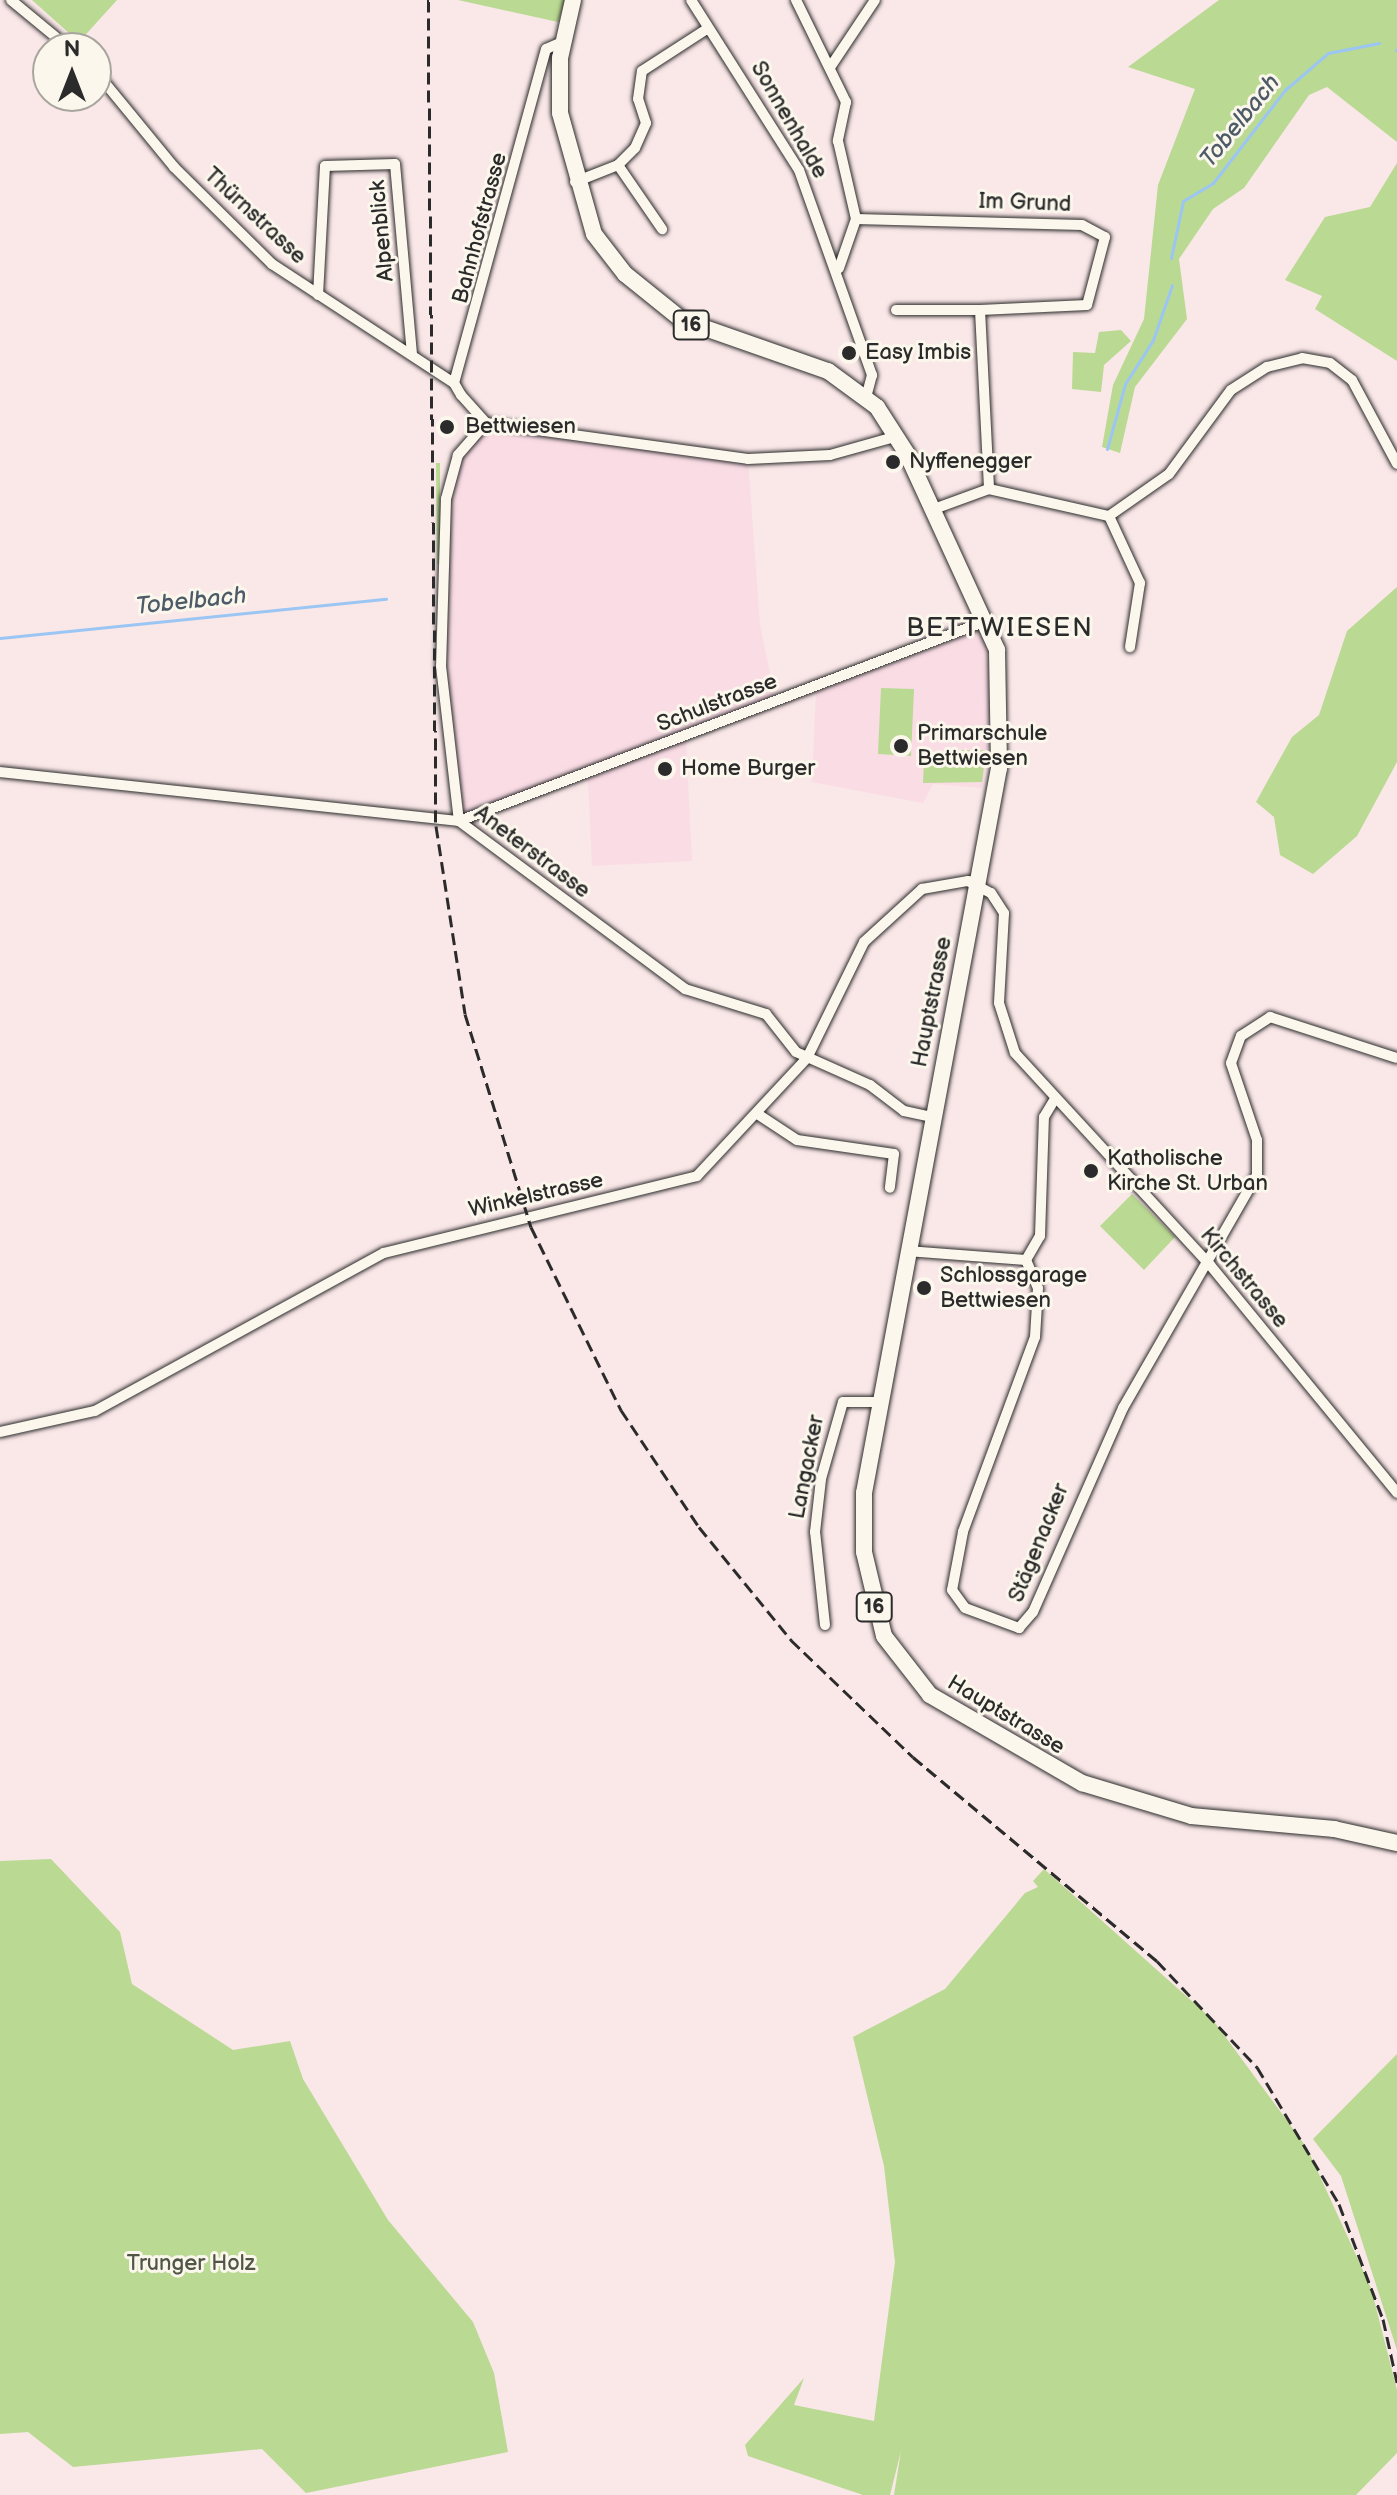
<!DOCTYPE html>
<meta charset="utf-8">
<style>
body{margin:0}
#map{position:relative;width:1397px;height:2495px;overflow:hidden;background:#fae7e8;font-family:"Balsamiq Sans",sans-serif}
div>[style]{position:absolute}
.built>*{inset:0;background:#fadce5}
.green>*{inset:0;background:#bad992}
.stream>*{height:3px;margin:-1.5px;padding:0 1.5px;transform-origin:1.5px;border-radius:1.5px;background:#9bc6f4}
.roads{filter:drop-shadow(0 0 2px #2b2b2b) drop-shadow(0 0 2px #2b2b2b)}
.street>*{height:10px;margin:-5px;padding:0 5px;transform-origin:5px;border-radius:5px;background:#fbf7ec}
.primary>*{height:16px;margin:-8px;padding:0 8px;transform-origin:8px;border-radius:8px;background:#fbf7ec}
.rail>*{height:3px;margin-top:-1.5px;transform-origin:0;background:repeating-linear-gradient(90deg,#2b2b2b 0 12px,transparent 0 18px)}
.dots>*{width:22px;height:22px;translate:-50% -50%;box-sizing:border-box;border:4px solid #fbf7ec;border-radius:50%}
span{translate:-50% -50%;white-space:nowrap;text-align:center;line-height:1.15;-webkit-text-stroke:6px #fbf7ec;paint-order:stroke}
.shield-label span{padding:2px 6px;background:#fbf7ec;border:2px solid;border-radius:6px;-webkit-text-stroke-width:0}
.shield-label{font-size:20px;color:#2b2b2b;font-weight:700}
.street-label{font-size:22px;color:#2b2b2b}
.poi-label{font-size:22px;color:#2b2b2b}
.left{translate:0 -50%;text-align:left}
.park-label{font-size:22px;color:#4f5645}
.water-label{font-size:24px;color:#4d5a67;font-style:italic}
.quarter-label{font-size:26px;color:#2b2b2b;letter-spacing:2px}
.north{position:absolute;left:32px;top:32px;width:80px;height:80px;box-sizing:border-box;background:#fbf7ec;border:2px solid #a8a59f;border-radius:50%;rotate:0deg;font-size:22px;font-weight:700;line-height:32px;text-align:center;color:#2b2b2b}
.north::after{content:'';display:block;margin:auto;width:28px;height:36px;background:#2b2b2b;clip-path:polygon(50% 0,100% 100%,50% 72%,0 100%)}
</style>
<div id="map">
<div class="built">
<div style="clip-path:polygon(486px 423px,748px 459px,760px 625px,776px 702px,459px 821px,444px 717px,450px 475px)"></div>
<div style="clip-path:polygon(974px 633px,985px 638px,994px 709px,982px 788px,933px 784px,923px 803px,812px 782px,816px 692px)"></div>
<div style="clip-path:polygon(686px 740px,692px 861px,592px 866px,588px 779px)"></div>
</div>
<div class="green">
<div style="clip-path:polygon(32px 0,117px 0,79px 42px)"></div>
<div style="clip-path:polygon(458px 0,566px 0,558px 22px)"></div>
<div style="clip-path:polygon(1219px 0,1397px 0,1397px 142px,1327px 87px,1309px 95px,1244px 188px,1213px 209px,1179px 259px,1187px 319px,1135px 387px,1120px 453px,1102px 447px,1113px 385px,1144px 319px,1158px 185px,1195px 89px,1128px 67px)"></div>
<div style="clip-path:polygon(1397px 163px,1397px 361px,1315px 309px,1322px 296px,1285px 280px,1325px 217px,1370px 207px)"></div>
<div style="clip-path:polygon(1121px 330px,1131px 341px,1104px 365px,1101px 392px,1072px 389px,1073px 352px,1095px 353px,1099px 332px)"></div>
<div style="clip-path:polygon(436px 463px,440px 463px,440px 564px,437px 564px)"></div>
<div style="clip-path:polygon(1397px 587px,1397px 762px,1357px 836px,1313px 874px,1280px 855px,1274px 817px,1256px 802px,1292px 737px,1319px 715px,1347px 631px)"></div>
<div style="clip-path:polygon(881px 688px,914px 689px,911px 756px,878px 754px)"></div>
<div style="clip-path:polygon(956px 750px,986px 750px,982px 782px,923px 783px,924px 760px)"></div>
<div style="clip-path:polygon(1132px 1194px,1175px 1237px,1144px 1270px,1100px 1226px)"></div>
<div style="clip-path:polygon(51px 1859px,120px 1932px,132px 1984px,233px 2050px,290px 2041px,303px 2079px,388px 2220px,473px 2322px,494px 2373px,508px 2452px,306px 2493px,262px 2449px,73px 2467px,28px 2432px,0 2434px,0 1861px)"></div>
<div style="clip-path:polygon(1044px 1869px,1213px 2020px,1307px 2148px,1371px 2288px,1397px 2390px,1397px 2453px,1356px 2495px,894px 2495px,901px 2451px,890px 2495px,863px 2495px,748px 2456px,745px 2445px,804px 2378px,794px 2405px,874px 2421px,895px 2262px,884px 2166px,853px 2037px,945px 1989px,1025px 1893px,1038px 1887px,1033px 1881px)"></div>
<div style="clip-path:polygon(1397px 2054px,1397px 2350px,1341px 2176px,1313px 2139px)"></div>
</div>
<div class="stream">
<div style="left:1396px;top:50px;width:1px;rotate:-45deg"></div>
<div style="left:1171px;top:258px;width:58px;rotate:-78.1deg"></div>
<div style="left:1183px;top:201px;width:35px;rotate:-31deg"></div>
<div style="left:1213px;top:183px;width:118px;rotate:-52.3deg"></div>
<div style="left:1285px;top:90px;width:57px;rotate:-40.7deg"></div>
<div style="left:1328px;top:53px;width:52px;rotate:-11.1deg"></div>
<div style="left:1107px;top:449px;width:67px;rotate:-74.5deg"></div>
<div style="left:1125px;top:384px;width:52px;rotate:-57.5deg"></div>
<div style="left:1153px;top:340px;width:58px;rotate:-70.9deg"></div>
<div style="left:0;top:638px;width:388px;rotate:-5.8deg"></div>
</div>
<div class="roads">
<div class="street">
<div style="left:11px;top:0;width:75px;rotate:39.6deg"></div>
<div style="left:691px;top:0;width:201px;rotate:57.6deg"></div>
<div style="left:799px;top:170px;width:218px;rotate:70.4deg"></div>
<div style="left:872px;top:375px;width:23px;rotate:105deg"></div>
<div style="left:796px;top:0;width:114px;rotate:63.9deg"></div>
<div style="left:846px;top:102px;width:40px;rotate:102deg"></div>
<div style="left:838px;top:141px;width:80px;rotate:77deg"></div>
<div style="left:856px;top:219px;width:52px;rotate:109.1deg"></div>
<div style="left:562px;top:42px;width:17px;rotate:156deg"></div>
<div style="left:546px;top:49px;width:346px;rotate:105.4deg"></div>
<div style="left:454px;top:383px;width:14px;rotate:60deg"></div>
<div style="left:461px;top:395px;width:38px;rotate:48deg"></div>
<div style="left:486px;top:423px;width:264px;rotate:7.8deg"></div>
<div style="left:748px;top:459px;width:82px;rotate:-2.8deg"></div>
<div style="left:830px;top:455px;width:71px;rotate:-15.6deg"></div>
<div style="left:831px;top:66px;width:79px;rotate:-56.3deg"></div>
<div style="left:96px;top:72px;width:123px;rotate:50.6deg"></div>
<div style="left:174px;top:167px;width:138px;rotate:44.7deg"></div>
<div style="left:272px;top:264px;width:217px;rotate:33.2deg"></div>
<div style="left:618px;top:165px;width:78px;rotate:55.5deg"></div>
<div style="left:575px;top:182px;width:46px;rotate:-21.6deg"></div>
<div style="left:618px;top:165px;width:24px;rotate:-45deg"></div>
<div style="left:635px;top:148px;width:27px;rotate:-66deg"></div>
<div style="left:646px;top:123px;width:25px;rotate:-108deg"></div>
<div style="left:638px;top:99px;width:28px;rotate:-82deg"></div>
<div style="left:642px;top:71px;width:77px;rotate:-32.9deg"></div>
<div style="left:856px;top:219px;width:226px;rotate:1.5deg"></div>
<div style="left:1082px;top:225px;width:26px;rotate:28deg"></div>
<div style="left:1105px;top:237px;width:70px;rotate:104.8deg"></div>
<div style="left:1087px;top:305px;width:107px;rotate:177.3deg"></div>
<div style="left:980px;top:310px;width:179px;rotate:87.1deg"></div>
<div style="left:318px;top:295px;width:129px;rotate:-86.9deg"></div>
<div style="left:325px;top:166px;width:70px;rotate:-1.6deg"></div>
<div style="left:395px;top:164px;width:190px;rotate:84.9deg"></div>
<div style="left:896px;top:310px;width:84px"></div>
<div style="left:486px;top:423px;width:43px;rotate:131.2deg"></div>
<div style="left:458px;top:455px;width:46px;rotate:105.3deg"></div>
<div style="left:446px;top:499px;width:167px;rotate:91.7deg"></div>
<div style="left:441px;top:666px;width:156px;rotate:83.4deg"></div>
<div style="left:459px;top:821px;width:282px;rotate:36.6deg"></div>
<div style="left:685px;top:989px;width:85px;rotate:17.2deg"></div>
<div style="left:766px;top:1014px;width:48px;rotate:51.7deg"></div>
<div style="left:796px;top:1052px;width:81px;rotate:24deg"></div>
<div style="left:870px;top:1085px;width:43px;rotate:37.4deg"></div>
<div style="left:904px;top:1111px;width:29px;rotate:12deg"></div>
<div style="left:934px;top:509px;width:59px;rotate:-20deg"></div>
<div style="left:989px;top:489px;width:123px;rotate:12.7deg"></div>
<div style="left:1109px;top:516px;width:73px;rotate:-35deg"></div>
<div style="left:1169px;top:474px;width:104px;rotate:-53.6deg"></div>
<div style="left:1231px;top:390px;width:43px;rotate:-32.6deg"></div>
<div style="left:1267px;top:367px;width:36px;rotate:-14deg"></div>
<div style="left:1302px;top:358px;width:28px;rotate:10deg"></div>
<div style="left:1330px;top:363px;width:28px;rotate:38deg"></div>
<div style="left:1352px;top:380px;width:95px;rotate:61.8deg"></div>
<div style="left:1109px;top:516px;width:74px;rotate:65.2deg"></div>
<div style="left:1140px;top:583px;width:65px;rotate:98.9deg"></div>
<div style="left:0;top:772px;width:462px;rotate:6.1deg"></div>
<div style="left:459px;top:821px;width:564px;rotate:-20.78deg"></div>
<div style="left:759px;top:1115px;width:45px;rotate:33.3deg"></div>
<div style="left:797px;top:1140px;width:98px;rotate:8.2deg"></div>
<div style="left:894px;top:1154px;width:34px;rotate:97deg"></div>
<div style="left:907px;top:1251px;width:119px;rotate:4.3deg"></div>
<div style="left:1026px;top:1260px;width:28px;rotate:-60deg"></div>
<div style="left:1040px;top:1236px;width:119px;rotate:-88.1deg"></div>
<div style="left:1044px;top:1117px;width:21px;rotate:-59deg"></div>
<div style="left:1026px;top:1260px;width:30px;rotate:67deg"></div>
<div style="left:1038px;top:1288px;width:49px;rotate:93.5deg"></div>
<div style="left:1035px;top:1337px;width:208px;rotate:110.3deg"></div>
<div style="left:963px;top:1532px;width:59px;rotate:100.7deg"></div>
<div style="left:952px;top:1590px;width:22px;rotate:54deg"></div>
<div style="left:965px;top:1608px;width:58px;rotate:20.3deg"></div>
<div style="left:1019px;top:1628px;width:21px;rotate:-49deg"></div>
<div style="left:1033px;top:1612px;width:223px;rotate:-66.2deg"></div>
<div style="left:1123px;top:1408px;width:269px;rotate:-60.1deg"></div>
<div style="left:1257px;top:1175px;width:35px;rotate:-90deg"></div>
<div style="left:1257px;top:1140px;width:81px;rotate:-108.7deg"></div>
<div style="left:1231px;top:1063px;width:29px;rotate:-70deg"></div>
<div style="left:1241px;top:1036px;width:35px;rotate:-33deg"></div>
<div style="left:1270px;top:1017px;width:133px;rotate:17.9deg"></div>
<div style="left:0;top:1432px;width:97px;rotate:-12.5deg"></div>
<div style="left:95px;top:1411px;width:329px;rotate:-28.7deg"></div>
<div style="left:384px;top:1253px;width:322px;rotate:-13.8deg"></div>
<div style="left:697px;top:1176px;width:161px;rotate:-47deg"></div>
<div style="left:807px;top:1058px;width:129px;rotate:-63.8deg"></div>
<div style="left:864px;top:942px;width:79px;rotate:-42.4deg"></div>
<div style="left:922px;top:889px;width:47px;rotate:-9.9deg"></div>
<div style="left:968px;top:881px;width:26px;rotate:28deg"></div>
<div style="left:991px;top:893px;width:24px;rotate:57deg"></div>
<div style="left:1004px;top:913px;width:90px;rotate:93.2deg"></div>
<div style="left:999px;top:1003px;width:52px;rotate:72.3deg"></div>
<div style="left:1015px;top:1053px;width:288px;rotate:47.4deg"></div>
<div style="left:1210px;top:1265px;width:295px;rotate:50.6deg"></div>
<div style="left:825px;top:1625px;width:94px;rotate:-96.1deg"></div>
<div style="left:815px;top:1532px;width:53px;rotate:-83.5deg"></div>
<div style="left:821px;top:1479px;width:80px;rotate:-74.1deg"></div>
<div style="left:843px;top:1402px;width:36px"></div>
</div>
<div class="primary">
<div style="left:573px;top:0;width:59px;rotate:102.6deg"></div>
<div style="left:560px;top:58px;width:55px;rotate:90deg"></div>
<div style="left:560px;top:113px;width:126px;rotate:74.3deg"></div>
<div style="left:594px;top:234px;width:51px;rotate:52.2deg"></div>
<div style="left:625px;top:274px;width:73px;rotate:38.9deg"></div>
<div style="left:682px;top:320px;width:155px;rotate:19.3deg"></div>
<div style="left:828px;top:371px;width:61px;rotate:36.3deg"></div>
<div style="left:877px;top:407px;width:56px;rotate:57.4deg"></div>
<div style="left:907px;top:454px;width:216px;rotate:65.3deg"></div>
<div style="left:997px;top:650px;width:118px;rotate:89deg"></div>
<div style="left:999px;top:768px;width:737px;rotate:100.55deg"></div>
<div style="left:864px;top:1493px;width:59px;rotate:90deg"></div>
<div style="left:864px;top:1552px;width:86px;rotate:76.6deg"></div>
<div style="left:884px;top:1636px;width:75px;rotate:52.1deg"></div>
<div style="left:930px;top:1695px;width:176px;rotate:30.1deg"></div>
<div style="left:1082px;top:1783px;width:114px;rotate:16.8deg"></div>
<div style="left:1191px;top:1816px;width:144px;rotate:5.2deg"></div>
<div style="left:1334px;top:1829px;width:65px;rotate:12.5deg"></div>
</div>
</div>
<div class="rail">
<div style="left:428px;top:0;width:826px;rotate:89.45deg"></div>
<div style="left:436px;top:826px;width:190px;rotate:81.2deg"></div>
<div style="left:465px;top:1014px;width:223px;rotate:72.8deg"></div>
<div style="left:531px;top:1227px;width:204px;rotate:63.8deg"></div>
<div style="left:621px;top:1410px;width:141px;rotate:56.3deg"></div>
<div style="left:699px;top:1527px;width:146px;rotate:50.8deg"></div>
<div style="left:791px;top:1640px;width:169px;rotate:43.8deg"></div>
<div style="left:913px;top:1757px;width:318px;rotate:39.9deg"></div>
<div style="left:1157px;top:1961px;width:146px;rotate:46.7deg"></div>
<div style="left:1257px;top:2067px;width:160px;rotate:59.1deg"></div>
<div style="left:1339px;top:2204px;width:123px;rotate:69.1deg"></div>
<div style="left:1383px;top:2319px;width:65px;rotate:77.5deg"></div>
</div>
<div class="dots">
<div style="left:849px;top:353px;background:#2b2b2b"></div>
<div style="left:447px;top:427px;background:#2b2b2b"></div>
<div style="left:893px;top:462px;background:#2b2b2b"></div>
<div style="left:901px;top:746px;background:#2b2b2b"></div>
<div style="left:665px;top:769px;background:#2b2b2b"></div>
<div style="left:1091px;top:1171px;background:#2b2b2b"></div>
<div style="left:924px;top:1288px;background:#2b2b2b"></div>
</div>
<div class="shield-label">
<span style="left:691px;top:325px">16</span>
<span style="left:874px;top:1607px">16</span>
</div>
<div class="street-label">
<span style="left:789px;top:120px;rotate:60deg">Sonnenhalde</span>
<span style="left:1025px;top:203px;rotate:2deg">Im Grund</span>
<span style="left:255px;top:216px;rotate:43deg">Thürnstrasse</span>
<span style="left:480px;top:228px;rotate:-75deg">Bahnhofstrasse</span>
<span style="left:382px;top:231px;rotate:-95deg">Alpenblick</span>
<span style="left:717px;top:703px;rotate:-21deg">Schulstrasse</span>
<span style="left:532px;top:852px;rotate:37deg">Aneterstrasse</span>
<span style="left:932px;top:1002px;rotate:-79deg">Hauptstrasse</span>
<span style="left:536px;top:1195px;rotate:-13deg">Winkelstrasse</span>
<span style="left:1244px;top:1278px;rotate:50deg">Kirchstrasse</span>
<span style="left:807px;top:1467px;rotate:-79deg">Langacker</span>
<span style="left:1039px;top:1543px;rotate:-68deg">Stägenacker</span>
<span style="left:1006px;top:1715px;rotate:31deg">Hauptstrasse</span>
</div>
<div class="poi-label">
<span class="left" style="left:865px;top:353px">Easy Imbis</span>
<span class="left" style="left:465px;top:427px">Bettwiesen</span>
<span class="left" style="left:909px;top:462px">Nyffenegger</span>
<span class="left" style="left:917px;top:746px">Primarschule<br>Bettwiesen</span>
<span class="left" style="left:681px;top:769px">Home Burger</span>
<span class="left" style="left:1107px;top:1171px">Katholische<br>Kirche St. Urban</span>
<span class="left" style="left:940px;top:1288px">Schlossgarage<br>Bettwiesen</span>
</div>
<div class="park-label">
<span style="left:191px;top:2264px">Trunger Holz</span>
</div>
<div class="water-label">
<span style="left:1240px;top:121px;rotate:-51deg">Tobelbach</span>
<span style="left:191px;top:601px;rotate:-6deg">Tobelbach</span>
</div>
<div class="quarter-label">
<span style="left:1000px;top:629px">BETTWIESEN</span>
</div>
<div class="north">N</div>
</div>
